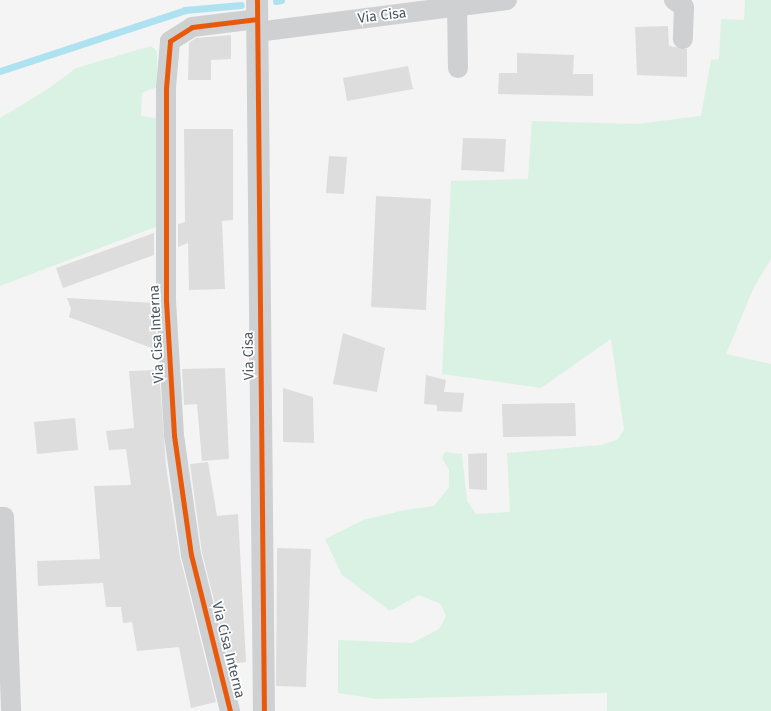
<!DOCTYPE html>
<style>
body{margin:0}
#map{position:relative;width:771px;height:711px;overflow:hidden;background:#f4f4f4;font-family:"Fira Sans",sans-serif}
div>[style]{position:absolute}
.green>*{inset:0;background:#d9f2e3}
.stream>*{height:7px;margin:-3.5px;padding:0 3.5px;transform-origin:3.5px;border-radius:3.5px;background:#aee2f0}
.building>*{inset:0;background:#ddddde}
.minor>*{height:20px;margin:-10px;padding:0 10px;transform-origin:10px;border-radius:10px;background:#ced0d2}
.tertiary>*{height:22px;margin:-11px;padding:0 11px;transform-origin:11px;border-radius:11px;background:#ced0d2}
.cycleway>*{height:5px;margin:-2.5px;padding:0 2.5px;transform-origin:2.5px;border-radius:2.5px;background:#e8590c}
span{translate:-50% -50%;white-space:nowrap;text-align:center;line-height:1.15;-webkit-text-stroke:3.5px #fff;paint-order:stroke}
.street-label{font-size:14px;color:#4a5661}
</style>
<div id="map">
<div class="green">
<div style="clip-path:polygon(745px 0,771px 0,771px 259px,754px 287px,726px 354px,771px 364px,771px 711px,607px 711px,607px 693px,377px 699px,338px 693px,338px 640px,412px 643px,439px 629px,446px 616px,441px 604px,419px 595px,390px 611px,342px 575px,325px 539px,363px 520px,405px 510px,434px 506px,449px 487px,449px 470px,442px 458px,445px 452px,462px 454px,467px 501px,476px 514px,510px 512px,507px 453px,601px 445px,617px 440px,624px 430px,611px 339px,541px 388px,442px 374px,451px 181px,528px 179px,532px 121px,636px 124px,701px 116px,711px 60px,719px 59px,721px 19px,744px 20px)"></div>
<div style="clip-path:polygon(151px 46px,157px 51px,157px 87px,142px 93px,141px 116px,157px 118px,158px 226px,0 286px,0 118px,48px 89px,76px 68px)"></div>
</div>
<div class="stream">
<div style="left:276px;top:1px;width:5px;rotate:-11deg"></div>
<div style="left:0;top:71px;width:195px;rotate:-18.2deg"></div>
<div style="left:185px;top:10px;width:56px;rotate:-5.1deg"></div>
</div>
<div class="building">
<div style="clip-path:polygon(668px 26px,669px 46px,687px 49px,687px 77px,637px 75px,635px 27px)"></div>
<div style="clip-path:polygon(231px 35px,231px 59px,211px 60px,211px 80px,188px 80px,189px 43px,196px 38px)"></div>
<div style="clip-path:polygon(517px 53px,574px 55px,573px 74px,593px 74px,593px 96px,498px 94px,499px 73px,517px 73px)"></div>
<div style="clip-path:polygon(408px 66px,413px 89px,347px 101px,343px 78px)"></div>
<div style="clip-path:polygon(184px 129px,233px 129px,233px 220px,222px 221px,225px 289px,189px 290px,188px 243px,178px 247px,178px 224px,185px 222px)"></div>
<div style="clip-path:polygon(463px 138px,506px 139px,504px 172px,461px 170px)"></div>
<div style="clip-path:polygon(329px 156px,347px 157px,344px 194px,326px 193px)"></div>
<div style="clip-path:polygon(376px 196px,431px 199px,426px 310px,371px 307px)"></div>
<div style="clip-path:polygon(154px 233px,154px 255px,63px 288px,56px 268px)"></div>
<div style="clip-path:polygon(67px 298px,155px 303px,157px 350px,69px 317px,71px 309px)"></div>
<div style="clip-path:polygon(343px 333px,385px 348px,377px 392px,333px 384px)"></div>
<div style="clip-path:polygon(225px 368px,229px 459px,202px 461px,197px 404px,184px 405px,182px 369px)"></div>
<div style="clip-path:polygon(159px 370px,166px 466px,180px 557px,216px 702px,191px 708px,179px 647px,137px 651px,132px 622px,123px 623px,121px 607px,106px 607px,103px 583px,38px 586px,37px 561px,100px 559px,94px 486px,131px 485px,126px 449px,109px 450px,106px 431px,134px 428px,129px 371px)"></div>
<div style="clip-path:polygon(426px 375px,446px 380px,444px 392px,464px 393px,462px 412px,437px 411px,437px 405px,424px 404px)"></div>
<div style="clip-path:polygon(283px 388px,313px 397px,314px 443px,283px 442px)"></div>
<div style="clip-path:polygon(575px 403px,576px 436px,503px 437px,502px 404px)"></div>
<div style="clip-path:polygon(75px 418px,78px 450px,37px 454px,34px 422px)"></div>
<div style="clip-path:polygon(487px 453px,487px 490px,469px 489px,468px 454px)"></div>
<div style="clip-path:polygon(208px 462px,217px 516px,238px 514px,246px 662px,230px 664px,202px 553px,190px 464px)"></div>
<div style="clip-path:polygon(277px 548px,311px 549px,306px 687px,276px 686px)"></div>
</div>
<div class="minor">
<div style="left:674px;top:0;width:12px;rotate:35deg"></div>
<div style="left:684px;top:7px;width:32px;rotate:92deg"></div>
<div style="left:457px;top:6px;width:62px;rotate:89.1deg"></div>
<div style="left:257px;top:32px;width:252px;rotate:-7.3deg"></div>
<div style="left:0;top:517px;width:4px"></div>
<div style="left:4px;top:517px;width:194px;rotate:87.9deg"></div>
<div style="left:230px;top:711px;width:161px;rotate:-104deg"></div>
<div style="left:191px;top:555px;width:121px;rotate:-98.1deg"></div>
<div style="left:174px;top:435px;width:134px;rotate:-93.4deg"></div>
<div style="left:166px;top:301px;width:213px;rotate:-90deg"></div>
<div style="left:166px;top:88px;width:47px;rotate:-85.1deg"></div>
<div style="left:170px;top:41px;width:26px;rotate:-32deg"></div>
<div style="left:192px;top:27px;width:65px;rotate:-7deg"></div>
</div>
<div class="tertiary">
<div style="left:257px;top:0;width:711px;rotate:89.44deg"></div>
</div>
<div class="cycleway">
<div style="left:257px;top:0;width:711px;rotate:89.44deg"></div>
<div style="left:230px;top:711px;width:161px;rotate:-104deg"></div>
<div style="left:191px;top:555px;width:121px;rotate:-98.1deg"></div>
<div style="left:174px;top:435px;width:134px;rotate:-93.4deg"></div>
<div style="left:166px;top:301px;width:213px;rotate:-90deg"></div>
<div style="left:166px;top:88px;width:47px;rotate:-85.1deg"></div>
<div style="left:170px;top:41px;width:26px;rotate:-32deg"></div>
<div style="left:192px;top:27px;width:65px;rotate:-7deg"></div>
</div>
<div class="street-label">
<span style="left:382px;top:16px;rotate:-7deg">Via Cisa</span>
<span style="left:157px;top:334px;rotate:-93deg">Via Cisa Interna</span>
<span style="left:249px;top:356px;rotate:-91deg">Via Cisa</span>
<span style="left:228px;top:650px;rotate:76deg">Via Cisa Interna</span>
</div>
</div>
